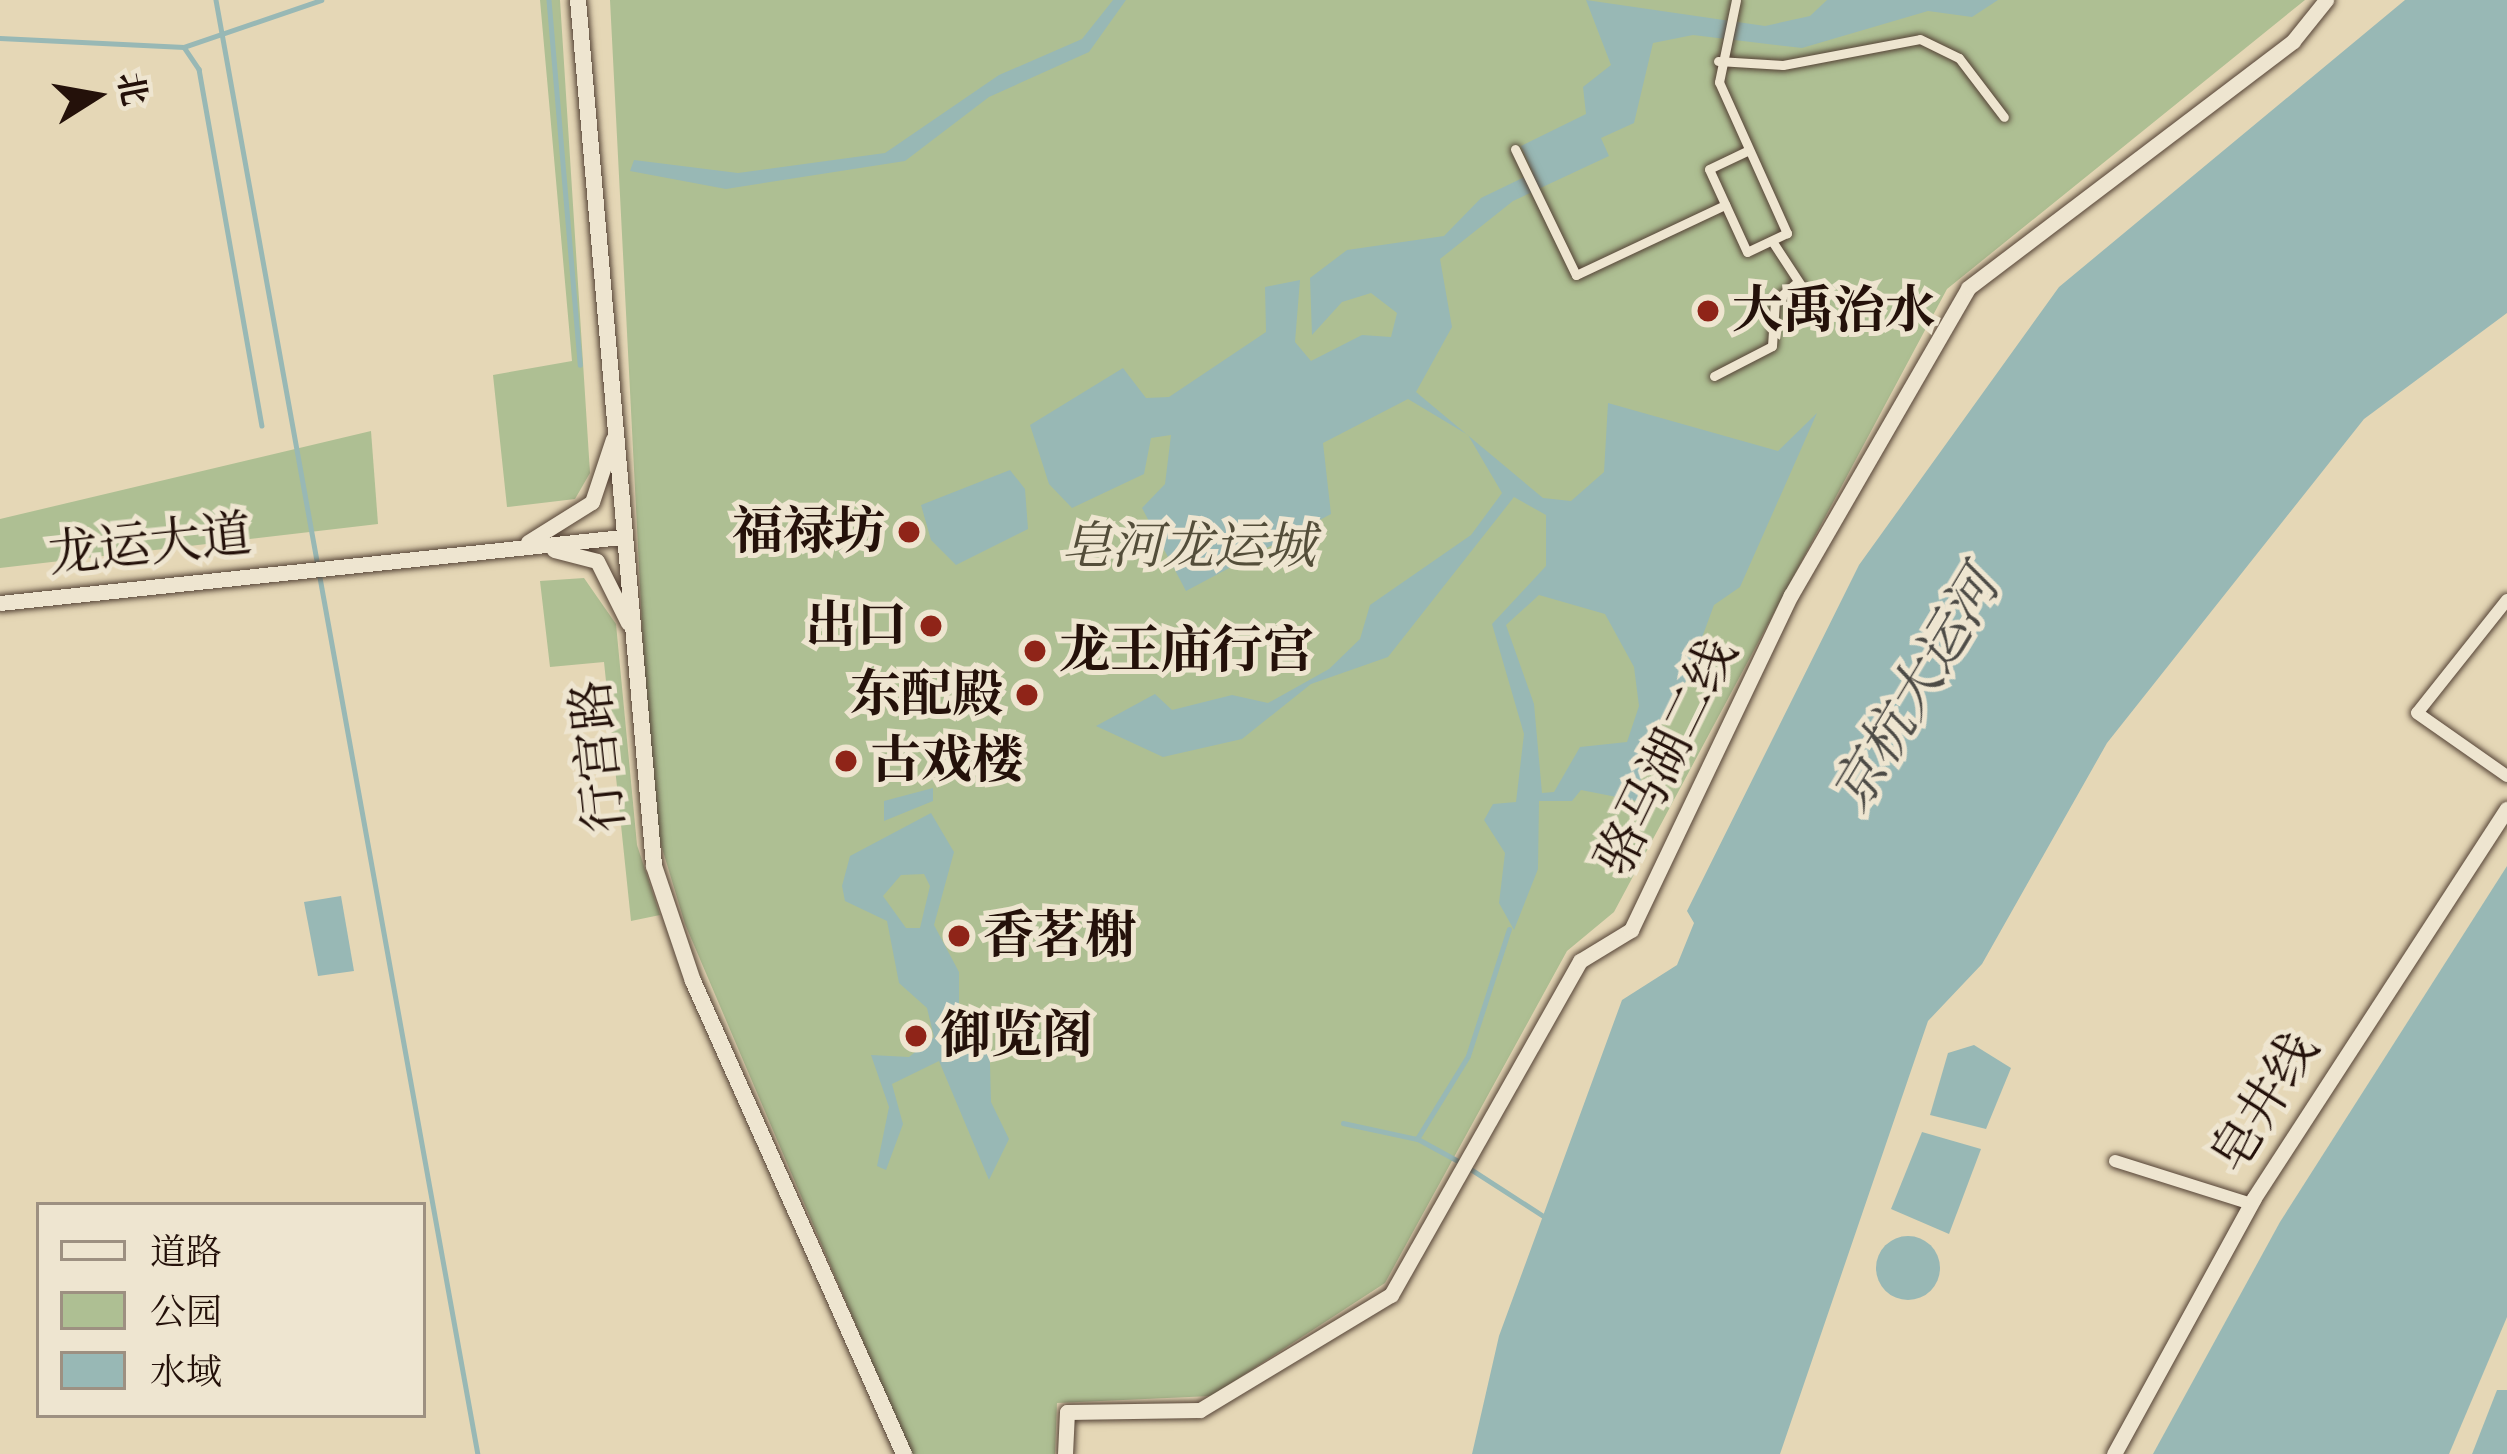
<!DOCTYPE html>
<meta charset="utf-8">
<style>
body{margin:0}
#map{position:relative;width:2507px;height:1454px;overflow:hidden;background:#e5d7b6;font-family:Cardo,"Noto Serif SC",serif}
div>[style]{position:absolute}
.green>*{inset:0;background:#aebf93}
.water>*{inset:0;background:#98b8b5}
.round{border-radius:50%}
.stream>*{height:4.5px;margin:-2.25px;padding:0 2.25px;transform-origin:2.25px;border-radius:2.25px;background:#98b8b5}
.roads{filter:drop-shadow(0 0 3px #544235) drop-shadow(0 0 3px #544235)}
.pedestrian>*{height:9px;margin:-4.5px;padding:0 4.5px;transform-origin:4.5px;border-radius:4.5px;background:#eee5d0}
.minor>*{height:12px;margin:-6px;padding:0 6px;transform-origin:6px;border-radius:6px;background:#eee5d0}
.tertiary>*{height:15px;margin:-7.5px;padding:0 7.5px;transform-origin:7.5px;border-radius:7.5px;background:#eee5d0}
.secondary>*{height:16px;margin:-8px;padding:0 8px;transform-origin:8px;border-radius:8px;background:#eee5d0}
.dots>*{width:33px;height:33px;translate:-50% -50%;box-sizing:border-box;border:6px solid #eee5d0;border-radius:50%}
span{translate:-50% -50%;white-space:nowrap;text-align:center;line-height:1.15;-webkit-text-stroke:10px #eee5d0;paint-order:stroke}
.poi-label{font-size:51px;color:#24110a;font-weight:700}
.left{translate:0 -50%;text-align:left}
.right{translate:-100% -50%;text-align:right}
.street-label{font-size:51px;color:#24110a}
.park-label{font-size:51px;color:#544e3a;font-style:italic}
.water-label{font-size:54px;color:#4d4b46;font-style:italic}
.legend{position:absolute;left:36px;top:1202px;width:390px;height:216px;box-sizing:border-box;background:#eee5d0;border:3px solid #9d9081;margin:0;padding:15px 21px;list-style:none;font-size:36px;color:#24110a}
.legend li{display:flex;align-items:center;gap:24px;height:60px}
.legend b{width:60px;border:3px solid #9d9081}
.north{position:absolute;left:36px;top:36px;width:120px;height:120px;-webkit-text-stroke:9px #eee5d0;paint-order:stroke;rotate:79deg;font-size:33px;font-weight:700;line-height:48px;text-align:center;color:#24110a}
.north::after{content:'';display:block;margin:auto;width:42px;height:54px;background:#24110a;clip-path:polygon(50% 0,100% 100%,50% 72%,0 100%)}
</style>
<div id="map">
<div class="green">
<div style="clip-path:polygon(540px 0,560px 0,590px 473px,575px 499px,507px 507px,493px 375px,572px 361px)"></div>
<div style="clip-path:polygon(610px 0,2305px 0,1947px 289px,1614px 912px,1567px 951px,1385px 1283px,1211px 1396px,1057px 1403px,1055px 1454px,911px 1454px,685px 924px,656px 828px,647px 723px)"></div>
<div style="clip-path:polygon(371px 431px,378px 524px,0 568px,0 519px)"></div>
<div style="clip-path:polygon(584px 578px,616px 624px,637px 845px,660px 915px,631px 921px,604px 662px,550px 667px,540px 581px)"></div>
</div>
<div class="water">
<div style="clip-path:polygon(1113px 0,1126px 0,1089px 52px,989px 97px,905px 161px,726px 189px,630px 171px,634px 160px,738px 173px,885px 153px,999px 75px,1082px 39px)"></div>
<div style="clip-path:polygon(evenodd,1586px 0,1765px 26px,1810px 16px,1827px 0,1998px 0,1972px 17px,1928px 11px,1802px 48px,1693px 35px,1653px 43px,1634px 123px,1601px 138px,1609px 156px,1513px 201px,1440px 259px,1452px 327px,1416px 392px,1543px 498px,1571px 501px,1604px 472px,1608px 403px,1778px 451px,1817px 413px,1740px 587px,1714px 605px,1676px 708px,1648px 738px,1637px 801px,1581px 790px,1572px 801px,1539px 801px,1538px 869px,1514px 930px,1499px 903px,1505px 853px,1484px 820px,1493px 804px,1516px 802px,1524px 734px,1492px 624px,1546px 566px,1546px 515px,1514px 497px,1388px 657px,1311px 684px,1242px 739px,1163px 757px,1096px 726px,1155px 694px,1172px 710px,1232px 695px,1268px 703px,1329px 669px,1360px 639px,1370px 605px,1471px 535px,1502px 493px,1468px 435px,1408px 399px,1323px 443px,1331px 514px,1186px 591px,1142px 508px,1165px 484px,1171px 435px,1151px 438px,1144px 474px,1072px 508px,1049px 484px,1030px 425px,1123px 368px,1146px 398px,1169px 397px,1266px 332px,1265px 287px,1300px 280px,1295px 342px,1311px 361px,1362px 335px,1391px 337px,1397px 313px,1371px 293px,1342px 302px,1312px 335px,1310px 278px,1347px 250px,1444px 236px,1481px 198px,1533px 173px,1521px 146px,1586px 114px,1583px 87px,1611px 65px,1586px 0,1539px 595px,1605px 614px,1634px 667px,1639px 706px,1627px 742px,1580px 747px,1554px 792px,1542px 793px,1534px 704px,1506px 625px,1539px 595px)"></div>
<div style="clip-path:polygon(2405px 0,2507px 0,2507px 313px,2364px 419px,2107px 743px,1982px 964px,1928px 1021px,1780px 1454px,1472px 1454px,1499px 1336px,1622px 1000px,1677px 965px,1694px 923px,1687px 911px,1859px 565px,2059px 287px)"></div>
<div style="clip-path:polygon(1010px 470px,1025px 489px,1028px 529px,956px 565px,931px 540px,921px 505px)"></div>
<div style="clip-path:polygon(933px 788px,933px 801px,884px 821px,884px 801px)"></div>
<div style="clip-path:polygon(evenodd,931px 813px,954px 852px,934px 925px,959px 972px,959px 1007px,989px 1026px,991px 1102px,1009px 1139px,989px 1180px,939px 1061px,892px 1084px,903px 1124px,886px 1170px,877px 1166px,889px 1107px,871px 1055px,909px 1057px,934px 1037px,927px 1008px,899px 983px,887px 921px,845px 901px,842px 886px,850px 856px,931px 813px,901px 875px,924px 874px,930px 886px,920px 928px,906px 928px,883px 896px,901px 875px)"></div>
<div style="clip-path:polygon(2507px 866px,2507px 1317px,2449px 1454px,2153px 1454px,2280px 1222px)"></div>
<div style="clip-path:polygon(341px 896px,354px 971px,318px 976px,304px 902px)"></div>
<div style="clip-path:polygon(1974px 1045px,2011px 1068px,1986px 1129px,1930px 1115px,1948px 1053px)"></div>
<div style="clip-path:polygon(1922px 1132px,1981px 1149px,1949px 1234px,1891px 1209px)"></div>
<div class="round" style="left:1876px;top:1236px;width:64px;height:64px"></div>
<div style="clip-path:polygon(2497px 1390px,2507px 1390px,2507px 1454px,2472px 1454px)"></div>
</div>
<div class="stream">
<div style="left:216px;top:0;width:1477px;rotate:79.79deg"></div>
<div style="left:549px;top:0;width:366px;rotate:85.1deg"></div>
<div style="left:0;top:38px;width:184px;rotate:2.8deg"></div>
<div style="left:184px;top:47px;width:145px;rotate:-18.9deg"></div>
<div style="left:184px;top:47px;width:27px;rotate:56deg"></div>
<div style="left:199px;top:69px;width:362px;rotate:80deg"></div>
<div style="left:1343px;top:1123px;width:76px;rotate:12.2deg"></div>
<div style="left:1459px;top:1162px;width:48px;rotate:-151.3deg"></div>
<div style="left:1417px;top:1139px;width:97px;rotate:-58.4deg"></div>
<div style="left:1468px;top:1056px;width:133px;rotate:-72.1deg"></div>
<div style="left:1469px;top:1168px;width:90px;rotate:32.8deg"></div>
</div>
<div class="roads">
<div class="pedestrian">
<div style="left:1736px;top:0;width:84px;rotate:101.7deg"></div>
<div style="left:1719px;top:82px;width:166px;rotate:65.8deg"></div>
<div style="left:1787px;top:233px;width:44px;rotate:154.6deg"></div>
<div style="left:1747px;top:252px;width:91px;rotate:-114.6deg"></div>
<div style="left:1709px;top:169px;width:44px;rotate:-25.4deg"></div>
<div style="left:1718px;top:61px;width:65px;rotate:3.5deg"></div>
<div style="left:1783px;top:65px;width:139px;rotate:-10.7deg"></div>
<div style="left:1920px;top:39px;width:43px;rotate:26deg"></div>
<div style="left:1959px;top:58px;width:74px;rotate:52.7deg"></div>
<div style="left:1515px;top:149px;width:140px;rotate:64.2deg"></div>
<div style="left:1576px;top:275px;width:165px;rotate:-25.2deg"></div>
<div style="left:1772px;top:241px;width:90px;rotate:56.8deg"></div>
<div style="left:1714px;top:376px;width:65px;rotate:-27.3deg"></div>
<div style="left:1772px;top:346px;width:45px;rotate:-86.2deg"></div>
<div style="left:1775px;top:301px;width:26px;rotate:-40deg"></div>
</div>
<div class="minor">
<div style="left:2507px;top:600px;width:144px;rotate:128.5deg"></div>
<div style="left:2417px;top:713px;width:110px;rotate:35deg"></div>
<div style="left:2115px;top:1161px;width:143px;rotate:17.5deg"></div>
</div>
<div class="tertiary">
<div style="left:528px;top:542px;width:75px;rotate:-32deg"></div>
<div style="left:592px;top:502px;width:66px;rotate:-71.6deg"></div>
<div style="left:554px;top:550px;width:44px;rotate:14.3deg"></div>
<div style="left:597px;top:561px;width:69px;rotate:63.4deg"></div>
<div style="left:0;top:603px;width:625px;rotate:-6.06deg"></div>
<div style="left:1065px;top:1454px;width:42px;rotate:-87.3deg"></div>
<div style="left:1067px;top:1412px;width:133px;rotate:-0.9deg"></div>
<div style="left:1200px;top:1410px;width:223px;rotate:-31.1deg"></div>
<div style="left:1391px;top:1295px;width:384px;rotate:-60.5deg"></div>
<div style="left:1580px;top:961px;width:60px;rotate:-31.3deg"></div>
<div style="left:1631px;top:930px;width:371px;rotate:-64.5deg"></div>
<div style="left:1791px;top:595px;width:354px;rotate:-60deg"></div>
<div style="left:1968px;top:288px;width:408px;rotate:-37.2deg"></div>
<div style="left:2293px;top:41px;width:53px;rotate:-51.2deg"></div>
<div style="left:2114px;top:1454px;width:292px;rotate:-61.3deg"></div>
<div style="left:2254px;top:1198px;width:464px;rotate:-57deg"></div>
</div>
<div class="secondary">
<div style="left:578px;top:0;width:869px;rotate:84.98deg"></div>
<div style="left:654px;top:866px;width:121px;rotate:71.3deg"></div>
<div style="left:693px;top:981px;width:518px;rotate:65.96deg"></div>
</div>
</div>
<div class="dots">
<div style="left:1708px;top:311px;background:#8f2418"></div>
<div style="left:909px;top:532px;background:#8f2418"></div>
<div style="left:931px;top:626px;background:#8f2418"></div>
<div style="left:1035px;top:651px;background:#8f2418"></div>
<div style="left:1027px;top:695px;background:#8f2418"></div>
<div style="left:846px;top:761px;background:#8f2418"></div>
<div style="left:959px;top:936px;background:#8f2418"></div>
<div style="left:916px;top:1036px;background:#8f2418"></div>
</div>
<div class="poi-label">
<span class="left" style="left:1732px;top:311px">大禹治水</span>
<span class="right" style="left:885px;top:532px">福禄坊</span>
<span class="right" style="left:907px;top:626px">出口</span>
<span class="left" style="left:1059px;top:651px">龙王庙行宫</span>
<span class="right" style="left:1003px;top:695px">东配殿</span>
<span class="left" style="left:870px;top:761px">古戏楼</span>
<span class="left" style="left:983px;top:936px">香茗榭</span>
<span class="left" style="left:940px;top:1036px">御览阁</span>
</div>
<div class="street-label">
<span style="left:150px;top:545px;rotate:-6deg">龙运大道</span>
<span style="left:599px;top:756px;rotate:-96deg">行宫路</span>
<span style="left:1667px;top:757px;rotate:-64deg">骆马湖二线</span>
<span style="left:2265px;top:1103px;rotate:-58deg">皂井线</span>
</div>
<div class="park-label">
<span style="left:1188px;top:547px">皂河龙运城</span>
</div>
<div class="water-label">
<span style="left:1917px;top:691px;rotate:-59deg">京杭大运河</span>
</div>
<ul class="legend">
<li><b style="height:15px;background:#eee5d0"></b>道路</li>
<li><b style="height:33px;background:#aebf93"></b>公园</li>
<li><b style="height:33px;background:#98b8b5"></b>水域</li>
</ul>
<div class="north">北</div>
</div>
